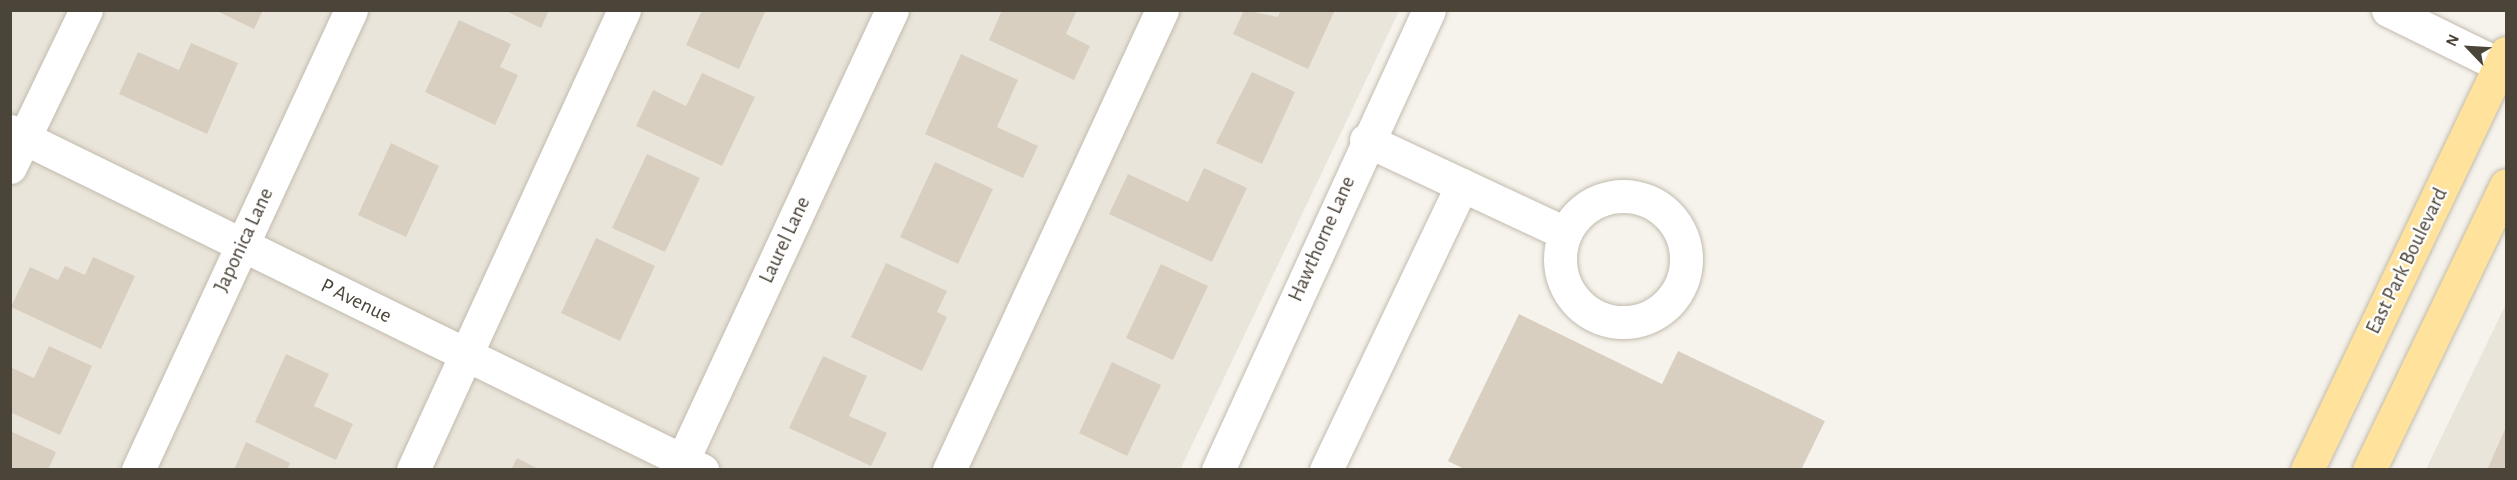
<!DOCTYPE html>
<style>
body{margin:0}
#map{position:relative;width:2517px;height:480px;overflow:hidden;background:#f6f3ec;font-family:"Alegreya Sans",sans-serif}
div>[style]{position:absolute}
.residential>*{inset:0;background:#eae5da}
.building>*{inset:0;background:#d8cfc1}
.roads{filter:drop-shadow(0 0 2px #c2bbae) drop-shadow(0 0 2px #c2bbae)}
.minor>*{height:33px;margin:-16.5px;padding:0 16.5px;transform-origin:16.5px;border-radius:16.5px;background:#fff}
.minor>.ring{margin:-16.5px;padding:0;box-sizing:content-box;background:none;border:33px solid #fff;border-radius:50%}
.major>*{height:33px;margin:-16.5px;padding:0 16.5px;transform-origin:16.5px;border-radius:16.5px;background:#ffe39c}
span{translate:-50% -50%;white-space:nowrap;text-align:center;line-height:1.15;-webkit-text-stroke:4.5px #fff;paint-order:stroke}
.street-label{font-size:21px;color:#4b4439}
.frame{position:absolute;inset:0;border:12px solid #4b4439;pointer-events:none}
.north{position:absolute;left:2439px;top:18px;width:60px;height:60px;-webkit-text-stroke:4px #fff;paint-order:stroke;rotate:295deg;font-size:16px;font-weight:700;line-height:24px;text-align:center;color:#4b4439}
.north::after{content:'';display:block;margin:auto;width:21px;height:27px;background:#4b4439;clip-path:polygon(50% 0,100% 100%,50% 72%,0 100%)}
</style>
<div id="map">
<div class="residential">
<div style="clip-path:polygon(10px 11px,1399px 11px,1180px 470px,11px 469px)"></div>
<div style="clip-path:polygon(2506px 304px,2506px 469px,2426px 469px)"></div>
</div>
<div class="building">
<div style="clip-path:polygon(215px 10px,263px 10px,254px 29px)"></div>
<div style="clip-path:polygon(504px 10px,549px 10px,541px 28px)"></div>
<div style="clip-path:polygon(702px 10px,766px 10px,739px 69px,686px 45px)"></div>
<div style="clip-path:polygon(1002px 10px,1077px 10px,1066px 34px,1090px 46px,1074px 80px,989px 40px)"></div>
<div style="clip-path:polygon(1244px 10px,1278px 17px,1281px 10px,1335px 10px,1308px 69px,1233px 34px)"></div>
<div style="clip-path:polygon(459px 20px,511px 44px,500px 67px,518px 75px,495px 125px,425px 92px)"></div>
<div style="clip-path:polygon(191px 43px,238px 63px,207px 134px,119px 94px,138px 52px,179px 70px)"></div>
<div style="clip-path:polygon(961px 54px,1018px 80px,997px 127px,1038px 146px,1023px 178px,925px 134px)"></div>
<div style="clip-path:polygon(1252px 72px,1295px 92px,1262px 164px,1216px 143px)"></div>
<div style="clip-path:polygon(702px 73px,755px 97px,722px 166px,636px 126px,653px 90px,686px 106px)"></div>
<div style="clip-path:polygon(391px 143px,439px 166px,406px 237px,358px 215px)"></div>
<div style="clip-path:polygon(647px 154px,700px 178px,665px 252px,612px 228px)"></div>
<div style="clip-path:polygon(935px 162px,993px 189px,958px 264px,900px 237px)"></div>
<div style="clip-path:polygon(1204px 168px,1247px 188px,1212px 262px,1109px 214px,1128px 174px,1188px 202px)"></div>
<div style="clip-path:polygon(596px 238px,655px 266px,620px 341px,561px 313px)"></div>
<div style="clip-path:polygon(93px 257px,135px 276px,101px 349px,11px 307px,30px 267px,58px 280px,65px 266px,85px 275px)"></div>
<div style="clip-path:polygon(886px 263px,947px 291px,937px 312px,947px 317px,922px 371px,851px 337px)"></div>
<div style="clip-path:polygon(1161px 264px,1208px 286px,1173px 360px,1126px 338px)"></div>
<div style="clip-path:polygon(1519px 314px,1662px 384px,1678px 351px,1825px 421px,1801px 470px,1466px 470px,1448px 461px)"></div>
<div style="clip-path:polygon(49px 346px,92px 366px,60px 435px,10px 412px,10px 367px,34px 378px)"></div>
<div style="clip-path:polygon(286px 354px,329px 374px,314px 406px,353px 424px,336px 460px,255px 422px)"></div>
<div style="clip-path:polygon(823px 356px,867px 376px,849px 416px,887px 433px,871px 466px,789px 428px)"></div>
<div style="clip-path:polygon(1112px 362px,1161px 385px,1127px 456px,1079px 433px)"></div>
<div style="clip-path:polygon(2506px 427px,2506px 470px,2487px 470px)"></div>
<div style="clip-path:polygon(10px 431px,56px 452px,48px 470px,10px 470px)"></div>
<div style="clip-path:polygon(246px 442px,290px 463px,287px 470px,234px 470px)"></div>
<div style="clip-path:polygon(517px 458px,540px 470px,511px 470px)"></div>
</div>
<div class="roads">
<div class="minor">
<div style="left:2388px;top:10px;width:131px;rotate:26.2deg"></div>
<div style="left:10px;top:131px;width:771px;rotate:26.1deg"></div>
<div style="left:10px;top:167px;width:174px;rotate:-64.2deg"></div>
<div style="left:1462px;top:185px;width:114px;rotate:25deg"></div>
<div class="ring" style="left:1560px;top:196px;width:93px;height:93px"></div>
<div style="left:138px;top:470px;width:507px;rotate:-65.15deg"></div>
<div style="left:413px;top:470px;width:506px;rotate:-65.36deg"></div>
<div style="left:678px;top:470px;width:507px;rotate:-65.05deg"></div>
<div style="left:949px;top:470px;width:507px;rotate:-65.15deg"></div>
<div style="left:1218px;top:470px;width:506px;rotate:-65.36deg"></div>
<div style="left:1326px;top:470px;width:316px;rotate:-64.5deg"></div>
<div style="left:1462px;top:185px;width:106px;rotate:-154.9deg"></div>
</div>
<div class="major">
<div style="left:2307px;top:470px;width:462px;rotate:-64.5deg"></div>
<div style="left:2369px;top:470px;width:316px;rotate:-64.3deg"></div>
</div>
</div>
<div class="street-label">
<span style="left:1322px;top:239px;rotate:-66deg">Hawthorne Lane</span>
<span style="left:244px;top:240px;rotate:-65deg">Japonica Lane</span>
<span style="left:785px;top:240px;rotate:-65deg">Laurel Lane</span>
<span style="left:2407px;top:261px;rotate:-64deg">East Park Boulevard</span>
<span style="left:356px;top:301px;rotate:26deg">P Avenue</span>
</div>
<div class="frame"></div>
<div class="north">N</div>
</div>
